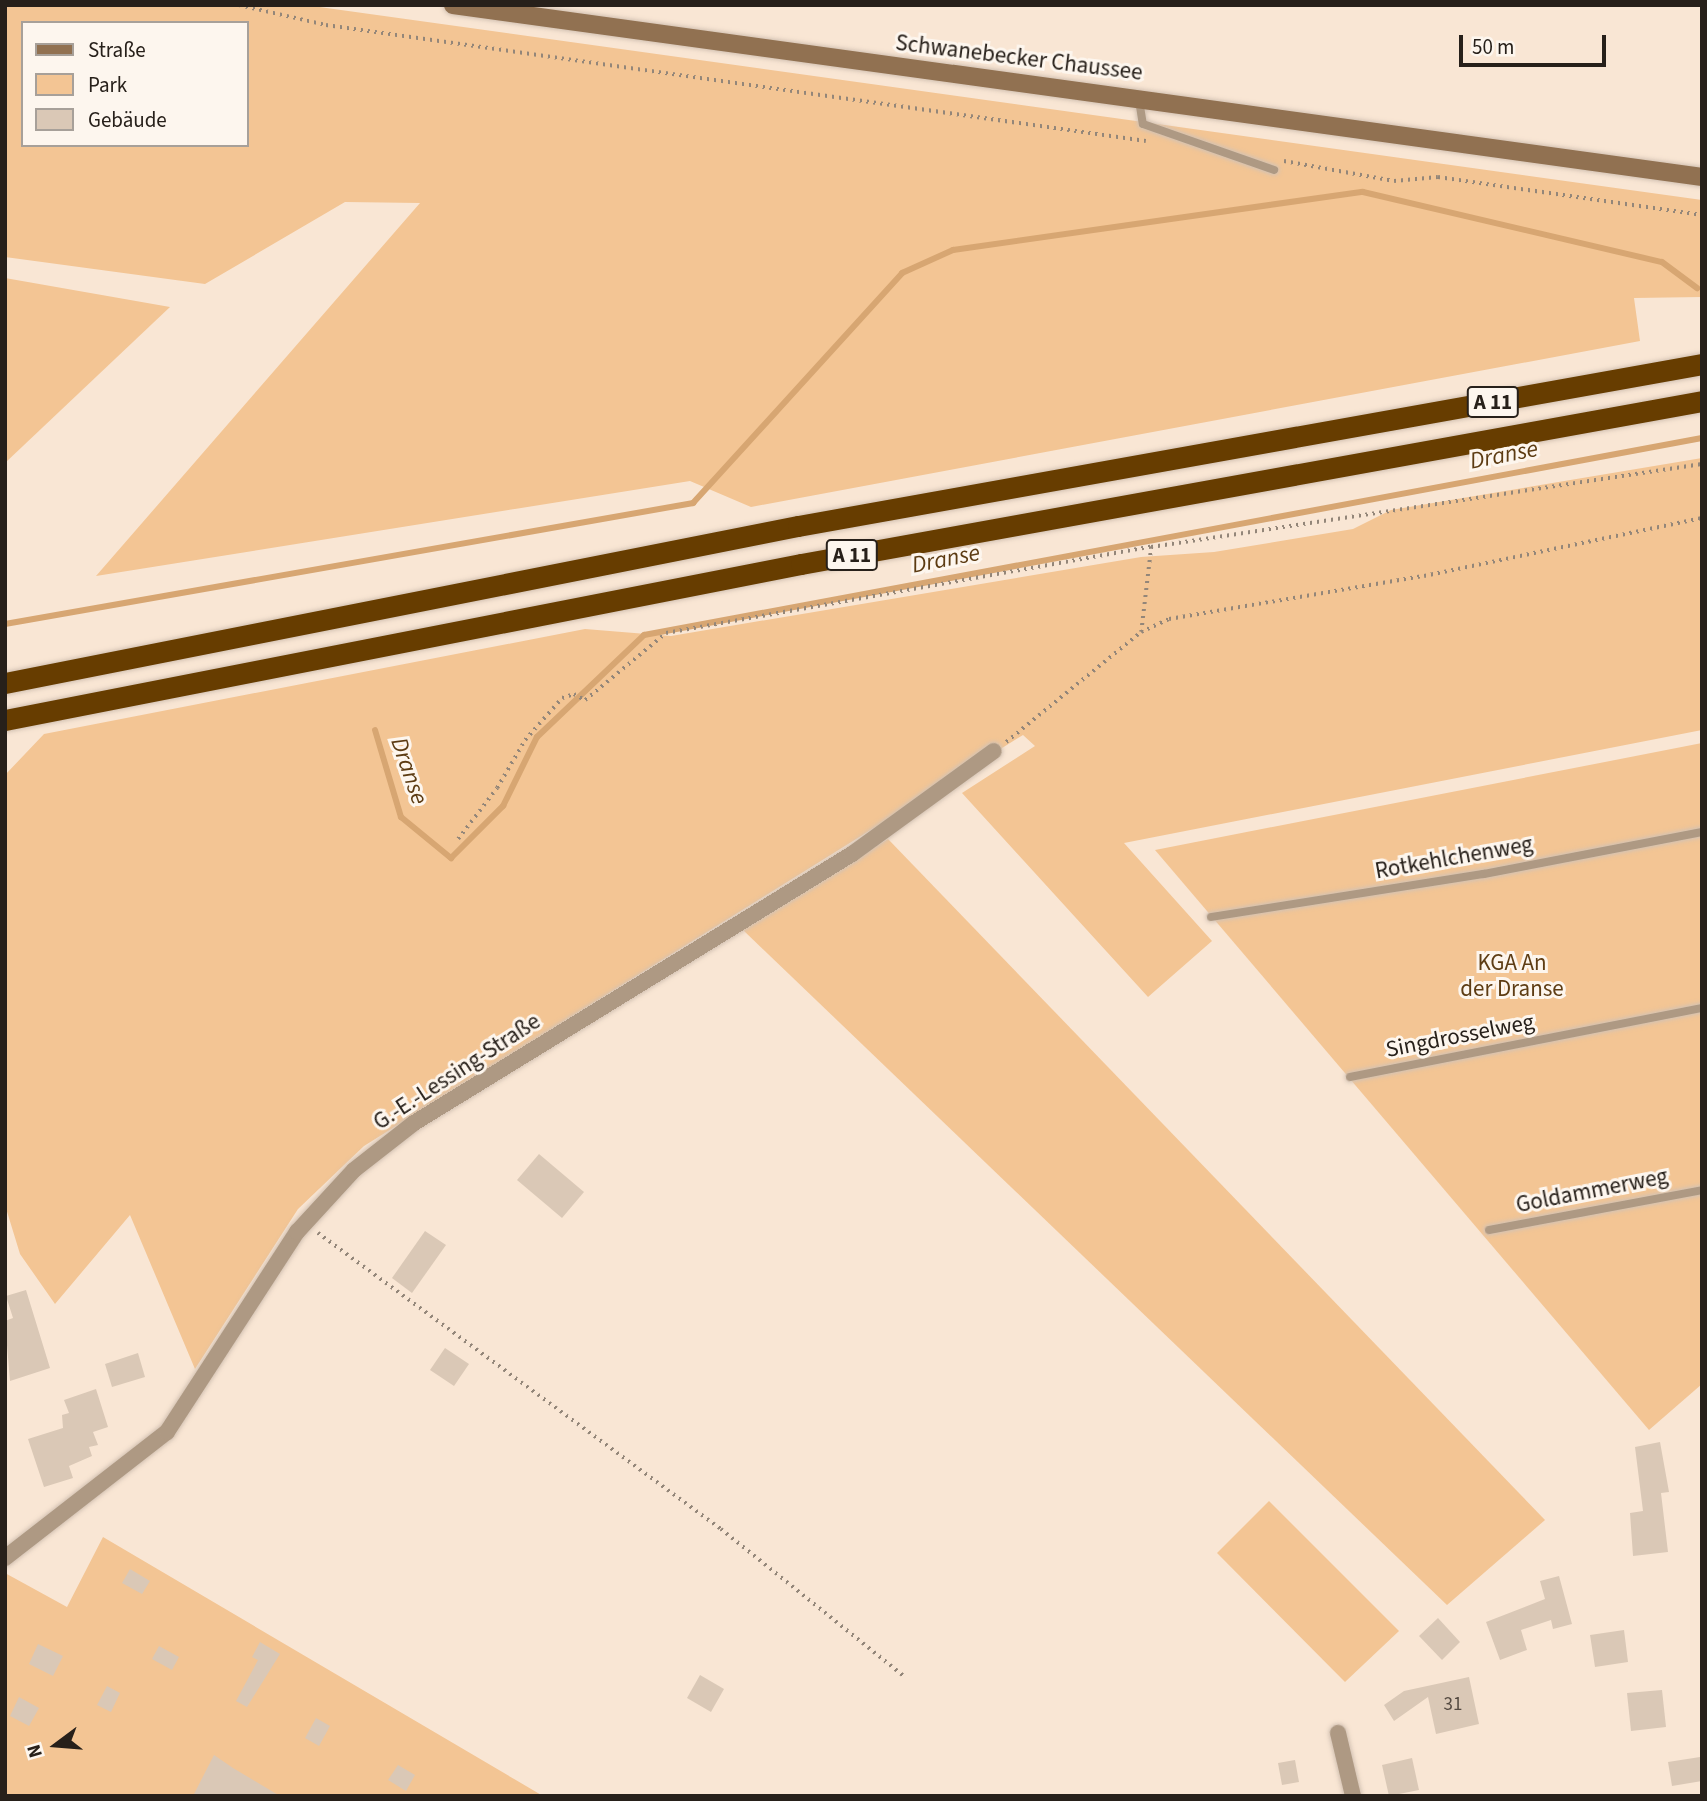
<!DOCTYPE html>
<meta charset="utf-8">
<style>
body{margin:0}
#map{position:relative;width:1707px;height:1801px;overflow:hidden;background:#f9e6d4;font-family:"Source Sans 3",sans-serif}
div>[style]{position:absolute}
.green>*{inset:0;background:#f3c594}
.stream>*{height:6px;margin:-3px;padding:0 3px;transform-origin:3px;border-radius:3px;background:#d7a672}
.building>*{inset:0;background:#dac8b6}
.path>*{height:3.5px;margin-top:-1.75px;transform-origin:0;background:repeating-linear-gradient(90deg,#938679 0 2px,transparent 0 7px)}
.roads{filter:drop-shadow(0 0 2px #d3c2b3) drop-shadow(0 0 2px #d3c2b3)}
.service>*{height:8px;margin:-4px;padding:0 4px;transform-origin:4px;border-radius:4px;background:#ae9983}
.minor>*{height:16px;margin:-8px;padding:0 8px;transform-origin:8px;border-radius:8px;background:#ae9983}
.secondary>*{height:18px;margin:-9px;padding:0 9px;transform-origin:9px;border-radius:9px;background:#917151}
.motorway>*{height:21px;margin:-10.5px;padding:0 10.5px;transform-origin:10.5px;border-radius:10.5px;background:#673d00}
span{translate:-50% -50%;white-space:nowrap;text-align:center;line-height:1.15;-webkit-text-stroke:6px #fdf6ee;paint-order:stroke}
.number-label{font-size:19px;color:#544a41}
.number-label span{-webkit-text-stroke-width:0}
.shield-label span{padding:2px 5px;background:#fdf6ee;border:2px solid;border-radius:5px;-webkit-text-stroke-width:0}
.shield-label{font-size:21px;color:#27201a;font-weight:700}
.street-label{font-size:23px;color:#27201a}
.park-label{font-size:23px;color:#5e3d14}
.water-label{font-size:24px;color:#5c3b12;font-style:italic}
.frame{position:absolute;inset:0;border:7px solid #27201a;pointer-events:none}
.legend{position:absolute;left:21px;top:21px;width:228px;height:126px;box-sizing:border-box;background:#fdf6ee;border:2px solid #a7a099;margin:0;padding:9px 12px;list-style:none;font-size:21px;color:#27201a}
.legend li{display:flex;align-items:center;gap:14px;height:35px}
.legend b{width:35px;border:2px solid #a7a099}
.north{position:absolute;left:21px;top:1710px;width:70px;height:70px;-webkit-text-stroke:5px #fdf6ee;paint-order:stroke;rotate:254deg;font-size:19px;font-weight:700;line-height:28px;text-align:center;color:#27201a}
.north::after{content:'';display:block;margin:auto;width:24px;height:32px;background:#27201a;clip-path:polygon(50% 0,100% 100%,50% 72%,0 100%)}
.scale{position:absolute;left:1459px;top:35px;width:147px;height:32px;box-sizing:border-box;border:4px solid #27201a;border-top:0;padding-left:9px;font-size:21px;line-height:24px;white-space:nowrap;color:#27201a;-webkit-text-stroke:5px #fdf6ee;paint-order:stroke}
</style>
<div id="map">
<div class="green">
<div style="clip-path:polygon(evenodd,5px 5px,305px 5px,1702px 200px,1702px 297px,1634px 298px,1640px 341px,751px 507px,690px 481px,96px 576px,420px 203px,345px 202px,205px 284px,5px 257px,5px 5px,23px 23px,247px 23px,247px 145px,23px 145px,23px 23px)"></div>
<div style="clip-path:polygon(5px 278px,170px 307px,5px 463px)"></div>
<div style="clip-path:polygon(1702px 458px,1702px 730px,1124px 843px,1212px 941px,1148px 997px,962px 793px,1035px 746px,1023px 735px,364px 1146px,298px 1209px,195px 1369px,130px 1215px,55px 1304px,20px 1254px,5px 1205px,5px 775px,44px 734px,585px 629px,671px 636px,1141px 557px,1214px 552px,1353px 529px,1391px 510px)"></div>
<div style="clip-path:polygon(1702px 743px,1702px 1384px,1649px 1430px,1155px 850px)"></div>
<div style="clip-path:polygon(888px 839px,1545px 1520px,1447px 1605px,743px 930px)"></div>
<div style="clip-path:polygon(1269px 1501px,1399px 1631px,1345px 1682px,1217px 1553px)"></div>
<div style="clip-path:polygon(103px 1537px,543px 1796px,5px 1796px,5px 1573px,67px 1607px)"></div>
</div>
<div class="stream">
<div style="left:5px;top:624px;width:699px;rotate:-9.97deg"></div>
<div style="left:693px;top:503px;width:311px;rotate:-47.7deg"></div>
<div style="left:902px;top:273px;width:56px;rotate:-24.3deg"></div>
<div style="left:953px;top:250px;width:414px;rotate:-8.1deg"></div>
<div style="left:1363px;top:192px;width:307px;rotate:13.2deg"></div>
<div style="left:1662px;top:262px;width:44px;rotate:36.6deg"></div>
<div style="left:375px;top:730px;width:91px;rotate:73.4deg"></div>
<div style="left:401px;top:817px;width:65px;rotate:39.4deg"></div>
<div style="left:451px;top:858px;width:74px;rotate:-45deg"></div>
<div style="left:503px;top:806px;width:77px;rotate:-63.8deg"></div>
<div style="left:537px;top:737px;width:148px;rotate:-43.6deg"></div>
<div style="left:644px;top:635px;width:1076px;rotate:-10.55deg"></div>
</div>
<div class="building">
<div style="clip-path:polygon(539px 1154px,584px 1192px,562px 1218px,517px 1180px)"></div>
<div style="clip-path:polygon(425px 1231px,446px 1245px,412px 1293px,392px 1278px)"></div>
<div style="clip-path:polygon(26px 1290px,50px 1368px,10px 1381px,5px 1321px,13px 1318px,6px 1296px)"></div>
<div style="clip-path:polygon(445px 1348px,469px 1364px,454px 1386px,430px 1370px)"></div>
<div style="clip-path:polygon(138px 1353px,145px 1377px,112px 1387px,105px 1364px)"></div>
<div style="clip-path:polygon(96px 1389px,108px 1427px,93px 1432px,98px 1445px,89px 1447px,92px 1456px,69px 1466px,73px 1478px,44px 1487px,28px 1439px,63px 1428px,62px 1415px,69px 1413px,64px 1400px)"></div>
<div style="clip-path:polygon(1660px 1442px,1669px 1492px,1661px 1493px,1668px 1552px,1633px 1556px,1630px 1513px,1643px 1511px,1635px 1447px)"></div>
<div style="clip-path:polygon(130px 1569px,150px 1581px,142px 1594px,122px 1583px)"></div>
<div style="clip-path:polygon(1559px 1576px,1572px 1624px,1553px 1629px,1551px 1620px,1521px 1630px,1527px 1650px,1500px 1660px,1486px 1622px,1545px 1599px,1540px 1581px)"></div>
<div style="clip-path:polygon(1438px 1618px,1460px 1642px,1442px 1660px,1419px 1636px)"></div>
<div style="clip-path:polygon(1624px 1630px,1628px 1662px,1595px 1667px,1590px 1635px)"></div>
<div style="clip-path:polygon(260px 1642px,280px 1654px,247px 1707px,236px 1701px,258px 1660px,252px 1657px)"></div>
<div style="clip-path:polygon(38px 1644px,63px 1656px,53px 1676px,29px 1664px)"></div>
<div style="clip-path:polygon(159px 1646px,179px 1657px,172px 1670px,152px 1659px)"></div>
<div style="clip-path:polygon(700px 1675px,724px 1689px,711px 1712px,687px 1698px)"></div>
<div style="clip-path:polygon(1469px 1677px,1479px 1724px,1436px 1734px,1428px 1697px,1394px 1721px,1384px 1705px,1404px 1691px)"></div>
<div style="clip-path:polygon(107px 1686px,120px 1693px,111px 1712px,97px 1705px)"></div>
<div style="clip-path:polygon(1662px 1690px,1666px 1727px,1631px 1731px,1627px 1693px)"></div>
<div style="clip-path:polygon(19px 1697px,39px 1708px,29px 1726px,10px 1716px)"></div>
<div style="clip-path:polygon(316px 1718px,330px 1726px,319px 1746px,305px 1738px)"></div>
<div style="clip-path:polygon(214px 1755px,233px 1768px,280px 1796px,193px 1796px)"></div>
<div style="clip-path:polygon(1700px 1757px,1702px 1781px,1672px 1786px,1668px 1762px)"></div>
<div style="clip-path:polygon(1412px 1758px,1419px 1790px,1389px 1796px,1382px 1765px)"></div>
<div style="clip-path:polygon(1295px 1760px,1299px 1782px,1282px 1785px,1278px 1763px)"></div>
<div style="clip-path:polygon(398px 1765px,415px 1775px,406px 1791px,388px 1780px)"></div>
</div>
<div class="path">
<div style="left:239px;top:5px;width:89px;rotate:12.9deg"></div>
<div style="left:326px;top:25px;width:828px;rotate:8.05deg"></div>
<div style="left:1284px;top:161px;width:112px;rotate:10.3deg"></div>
<div style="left:1394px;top:181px;width:44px;rotate:-5.2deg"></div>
<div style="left:1438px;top:177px;width:267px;rotate:8.2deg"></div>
<div style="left:1141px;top:632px;width:86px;rotate:-83.3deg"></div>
<div style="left:1006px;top:742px;width:174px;rotate:-39.2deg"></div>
<div style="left:1141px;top:632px;width:31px;rotate:-25deg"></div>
<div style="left:1169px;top:619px;width:259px;rotate:-9.6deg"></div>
<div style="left:1424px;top:576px;width:284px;rotate:-11.8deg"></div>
<div style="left:458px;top:839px;width:64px;rotate:-52.6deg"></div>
<div style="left:497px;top:788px;width:56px;rotate:-59.7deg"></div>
<div style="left:525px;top:740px;width:56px;rotate:-48.6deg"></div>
<div style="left:562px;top:698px;width:13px;rotate:-18deg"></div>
<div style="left:574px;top:694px;width:13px;rotate:29deg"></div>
<div style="left:585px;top:700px;width:105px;rotate:-39.6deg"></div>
<div style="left:666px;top:633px;width:493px;rotate:-10.1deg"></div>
<div style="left:1151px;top:547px;width:557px;rotate:-8.57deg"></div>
<div style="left:318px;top:1233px;width:500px;rotate:36.3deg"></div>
<div style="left:721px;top:1529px;width:236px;rotate:38.8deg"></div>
</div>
<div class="roads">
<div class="service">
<div style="left:1139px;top:100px;width:24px;rotate:81deg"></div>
<div style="left:1143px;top:124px;width:139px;rotate:19.3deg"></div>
<div style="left:1211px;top:917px;width:276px;rotate:-9deg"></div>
<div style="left:1484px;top:874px;width:222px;rotate:-10.9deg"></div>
<div style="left:1350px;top:1077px;width:359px;rotate:-11.1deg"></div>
<div style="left:1489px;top:1230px;width:217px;rotate:-10.6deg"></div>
</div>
<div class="minor">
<div style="left:5px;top:1558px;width:205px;rotate:-37.9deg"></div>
<div style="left:167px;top:1432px;width:239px;rotate:-57deg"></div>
<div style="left:297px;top:1232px;width:84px;rotate:-47.4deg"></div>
<div style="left:354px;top:1170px;width:76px;rotate:-38.1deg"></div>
<div style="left:414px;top:1123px;width:514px;rotate:-31.56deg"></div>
<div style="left:852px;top:854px;width:175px;rotate:-36deg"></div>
<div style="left:1338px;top:1733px;width:65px;rotate:76.6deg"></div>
</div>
<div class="secondary">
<div style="left:453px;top:5px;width:1261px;rotate:7.84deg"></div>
</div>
<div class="motorway">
<div style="left:5px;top:683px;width:808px;rotate:-11.2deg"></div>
<div style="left:798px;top:526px;width:918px;rotate:-10.16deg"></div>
<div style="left:5px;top:720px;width:811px;rotate:-11.09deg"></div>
<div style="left:801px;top:564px;width:916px;rotate:-10.25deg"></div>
</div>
</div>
<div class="number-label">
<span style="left:1453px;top:1705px">31</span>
</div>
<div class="shield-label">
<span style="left:1493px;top:402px">A 11</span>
<span style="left:852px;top:555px">A 11</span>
</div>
<div class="street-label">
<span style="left:1019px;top:58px;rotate:7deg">Schwanebecker Chaussee</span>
<span style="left:1454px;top:858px;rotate:-10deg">Rotkehlchenweg</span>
<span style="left:1460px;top:1036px;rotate:-11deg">Singdrosselweg</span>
<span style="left:457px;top:1072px;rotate:-33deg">G.-E.-Lessing-Straße</span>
<span style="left:1592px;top:1191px;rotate:-11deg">Goldammerweg</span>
</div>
<div class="park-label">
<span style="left:1512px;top:976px">KGA An<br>der Dranse</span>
</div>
<div class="water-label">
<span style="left:1504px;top:455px;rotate:-11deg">Dranse</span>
<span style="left:946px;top:559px;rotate:-11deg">Dranse</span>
<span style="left:409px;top:771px;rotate:71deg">Dranse</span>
</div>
<div class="frame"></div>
<ul class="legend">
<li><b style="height:9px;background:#917151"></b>Straße</li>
<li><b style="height:19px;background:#f3c594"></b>Park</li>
<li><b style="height:19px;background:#dac8b6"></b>Gebäude</li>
</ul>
<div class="north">N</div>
<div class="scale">50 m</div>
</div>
